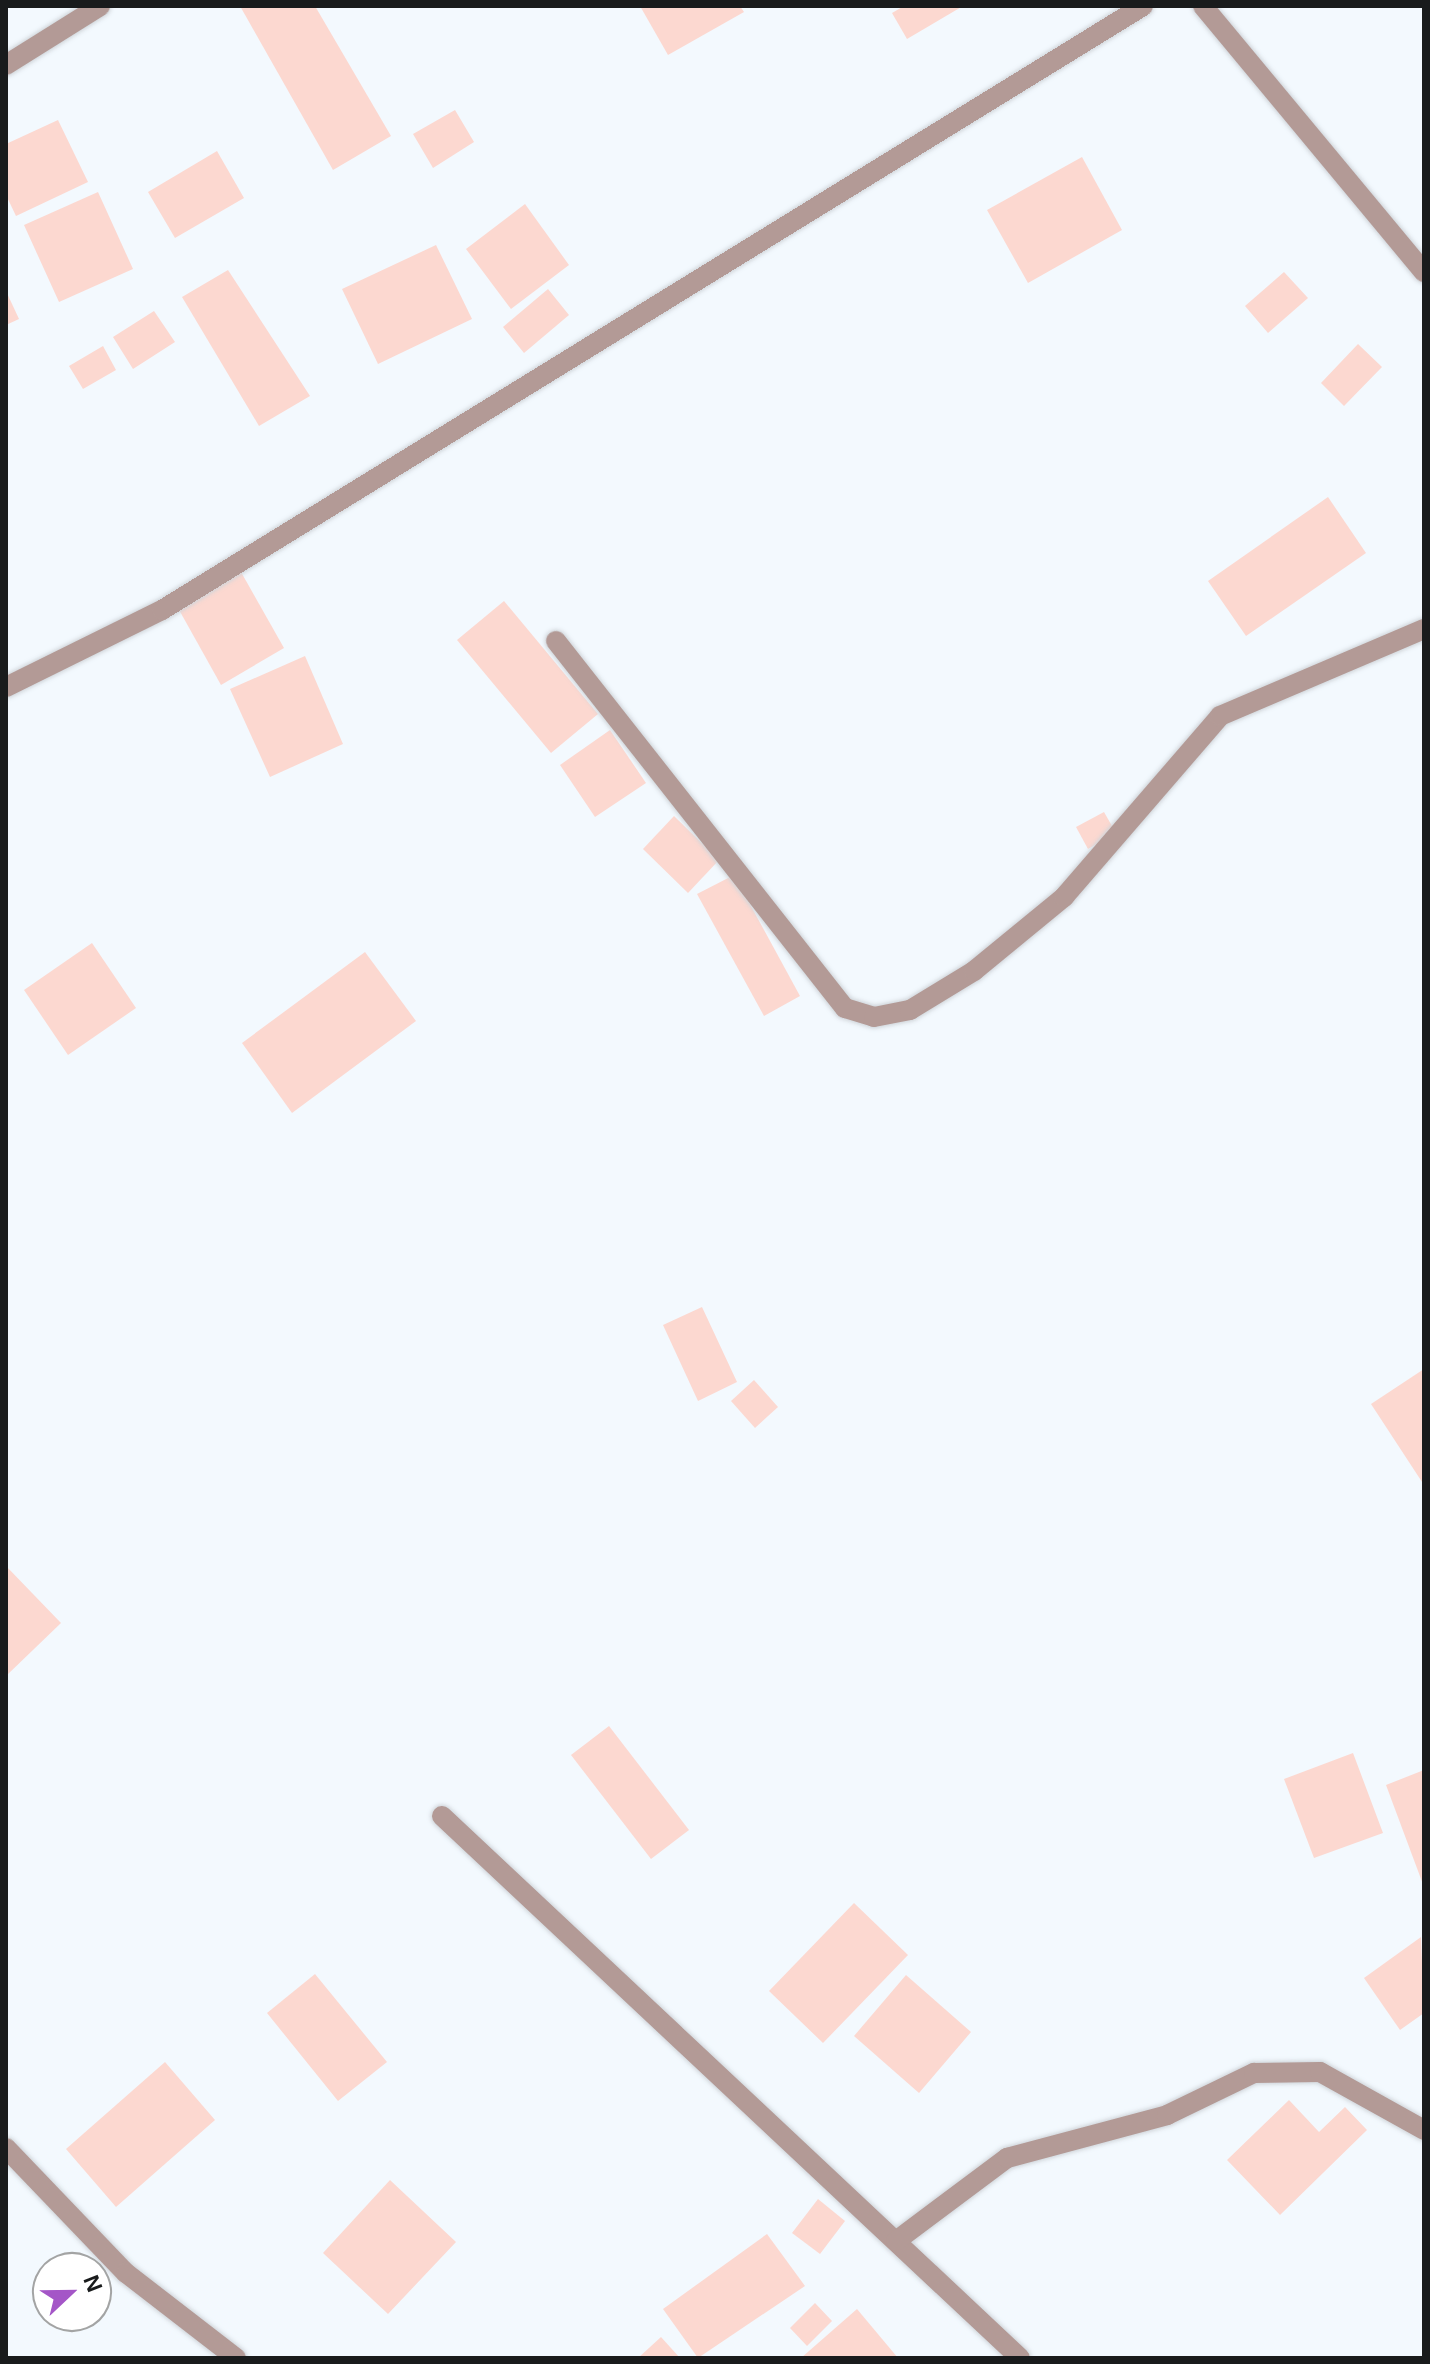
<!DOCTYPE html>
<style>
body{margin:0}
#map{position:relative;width:1430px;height:2364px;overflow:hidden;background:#f3f9fe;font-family:Arial,sans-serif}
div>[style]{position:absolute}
.building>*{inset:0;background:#fcd8d0}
.roads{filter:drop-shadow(0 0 2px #d0d5da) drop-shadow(0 0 2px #d0d5da)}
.minor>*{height:20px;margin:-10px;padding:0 10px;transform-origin:10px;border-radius:10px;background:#b39a96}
span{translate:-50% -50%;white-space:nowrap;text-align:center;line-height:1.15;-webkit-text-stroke:7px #fff;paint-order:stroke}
.frame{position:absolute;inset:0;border:8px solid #191b1c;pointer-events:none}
.north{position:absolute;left:32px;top:2252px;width:80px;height:80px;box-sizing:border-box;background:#fff;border:2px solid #a3a4a4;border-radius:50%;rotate:68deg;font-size:22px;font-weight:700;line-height:32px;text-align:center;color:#191b1c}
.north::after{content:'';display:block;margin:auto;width:28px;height:36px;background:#a456c7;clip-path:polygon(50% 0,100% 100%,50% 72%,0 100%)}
</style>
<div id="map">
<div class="building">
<div style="clip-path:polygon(240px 6px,315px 6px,391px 136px,333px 170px)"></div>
<div style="clip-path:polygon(640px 6px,740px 6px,744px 12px,668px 55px)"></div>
<div style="clip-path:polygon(904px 6px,963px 6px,907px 39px,892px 13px)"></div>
<div style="clip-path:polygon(455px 110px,474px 142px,433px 168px,413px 134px)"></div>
<div style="clip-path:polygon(58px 120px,88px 182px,16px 216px,6px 195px,6px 144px)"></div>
<div style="clip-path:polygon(217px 151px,244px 198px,175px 238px,148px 192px)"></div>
<div style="clip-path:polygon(1082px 157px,1122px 230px,1028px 283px,987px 210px)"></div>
<div style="clip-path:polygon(98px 192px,133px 269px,59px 302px,24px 225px)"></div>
<div style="clip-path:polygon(525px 204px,569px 265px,511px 309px,466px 249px)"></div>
<div style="clip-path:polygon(436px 245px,472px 319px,378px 364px,342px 289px)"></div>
<div style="clip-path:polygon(228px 270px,310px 396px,259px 426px,182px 297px)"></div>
<div style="clip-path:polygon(1284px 272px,1308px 298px,1268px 333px,1245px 306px)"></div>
<div style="clip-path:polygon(548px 289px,569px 315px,524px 353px,503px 327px)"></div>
<div style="clip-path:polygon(6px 291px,19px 319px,6px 325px)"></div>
<div style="clip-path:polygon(154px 311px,175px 342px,133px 369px,113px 337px)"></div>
<div style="clip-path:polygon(1358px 344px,1382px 367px,1344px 406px,1321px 383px)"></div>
<div style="clip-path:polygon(103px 346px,116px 370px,83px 389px,69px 366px)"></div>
<div style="clip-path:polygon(1328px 497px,1366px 553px,1246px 636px,1208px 581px)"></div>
<div style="clip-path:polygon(241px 572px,284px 648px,221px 685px,178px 608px)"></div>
<div style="clip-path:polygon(504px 601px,598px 714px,551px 753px,457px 640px)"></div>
<div style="clip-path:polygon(305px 656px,343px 744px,270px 777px,230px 689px)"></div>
<div style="clip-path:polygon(610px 730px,646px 783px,595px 817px,560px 765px)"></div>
<div style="clip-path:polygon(1104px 812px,1116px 833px,1088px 849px,1076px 827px)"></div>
<div style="clip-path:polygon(674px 816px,719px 860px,688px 893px,643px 849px)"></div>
<div style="clip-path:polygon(734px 875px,800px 996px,764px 1016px,697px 894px)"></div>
<div style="clip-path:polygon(92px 943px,136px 1008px,68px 1055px,24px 990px)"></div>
<div style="clip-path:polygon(365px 952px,416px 1021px,292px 1113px,242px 1043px)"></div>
<div style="clip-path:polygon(702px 1307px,737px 1382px,698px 1401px,663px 1325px)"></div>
<div style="clip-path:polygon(1424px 1369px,1424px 1485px,1371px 1404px)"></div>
<div style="clip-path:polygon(754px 1380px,778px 1407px,755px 1428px,731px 1401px)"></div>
<div style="clip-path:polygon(6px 1566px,61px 1623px,6px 1676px)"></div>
<div style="clip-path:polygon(609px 1726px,689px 1830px,651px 1859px,571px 1755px)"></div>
<div style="clip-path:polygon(1353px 1753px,1383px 1833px,1314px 1858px,1284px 1779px)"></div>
<div style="clip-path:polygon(1424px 1770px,1424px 1887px,1386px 1785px)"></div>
<div style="clip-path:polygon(854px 1903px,908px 1955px,823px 2043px,769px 1991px)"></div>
<div style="clip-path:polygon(1421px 1937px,1424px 2013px,1400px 2030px,1364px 1978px)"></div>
<div style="clip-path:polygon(315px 1974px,387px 2062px,338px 2101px,267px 2013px)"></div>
<div style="clip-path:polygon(906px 1975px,971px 2032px,919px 2093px,854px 2036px)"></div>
<div style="clip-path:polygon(165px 2062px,215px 2120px,116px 2207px,66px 2149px)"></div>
<div style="clip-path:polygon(1289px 2100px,1319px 2132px,1345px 2107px,1367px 2130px,1280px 2215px,1227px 2160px)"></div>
<div style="clip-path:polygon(390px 2180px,456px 2242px,388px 2314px,323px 2253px)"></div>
<div style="clip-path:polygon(818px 2199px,845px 2221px,820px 2254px,792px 2233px)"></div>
<div style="clip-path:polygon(767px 2234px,805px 2286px,698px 2358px,663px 2309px)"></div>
<div style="clip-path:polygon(815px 2303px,832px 2321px,807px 2346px,790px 2328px)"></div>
<div style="clip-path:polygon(857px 2309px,898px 2358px,801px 2358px)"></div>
<div style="clip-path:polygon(661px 2337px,680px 2358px,638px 2358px)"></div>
</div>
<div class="roads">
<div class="minor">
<div style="left:1203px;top:6px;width:346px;rotate:50.3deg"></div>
<div style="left:6px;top:65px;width:111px;rotate:-32.1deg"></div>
<div style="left:556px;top:641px;width:467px;rotate:51.8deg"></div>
<div style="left:845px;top:1008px;width:30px;rotate:17deg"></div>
<div style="left:874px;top:1017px;width:37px;rotate:-11deg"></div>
<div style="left:910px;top:1010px;width:75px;rotate:-31.4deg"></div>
<div style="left:974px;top:971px;width:117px;rotate:-39.4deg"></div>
<div style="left:1064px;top:897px;width:239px;rotate:-49.2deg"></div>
<div style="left:1220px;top:716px;width:222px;rotate:-23.1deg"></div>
<div style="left:6px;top:687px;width:174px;rotate:-26.3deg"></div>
<div style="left:162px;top:610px;width:1152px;rotate:-31.62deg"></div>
<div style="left:442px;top:1816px;width:792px;rotate:43.16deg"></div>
<div style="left:6px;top:2148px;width:173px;rotate:46.2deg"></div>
<div style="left:126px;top:2273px;width:139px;rotate:37.7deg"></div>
<div style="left:896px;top:2241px;width:139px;rotate:-36.8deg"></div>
<div style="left:1007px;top:2158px;width:166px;rotate:-15deg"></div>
<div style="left:1167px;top:2115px;width:97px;rotate:-25.8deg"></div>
<div style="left:1254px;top:2073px;width:66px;rotate:-0.9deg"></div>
<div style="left:1320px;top:2072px;width:119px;rotate:29.1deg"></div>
</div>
</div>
<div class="frame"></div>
<div class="north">N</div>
</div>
